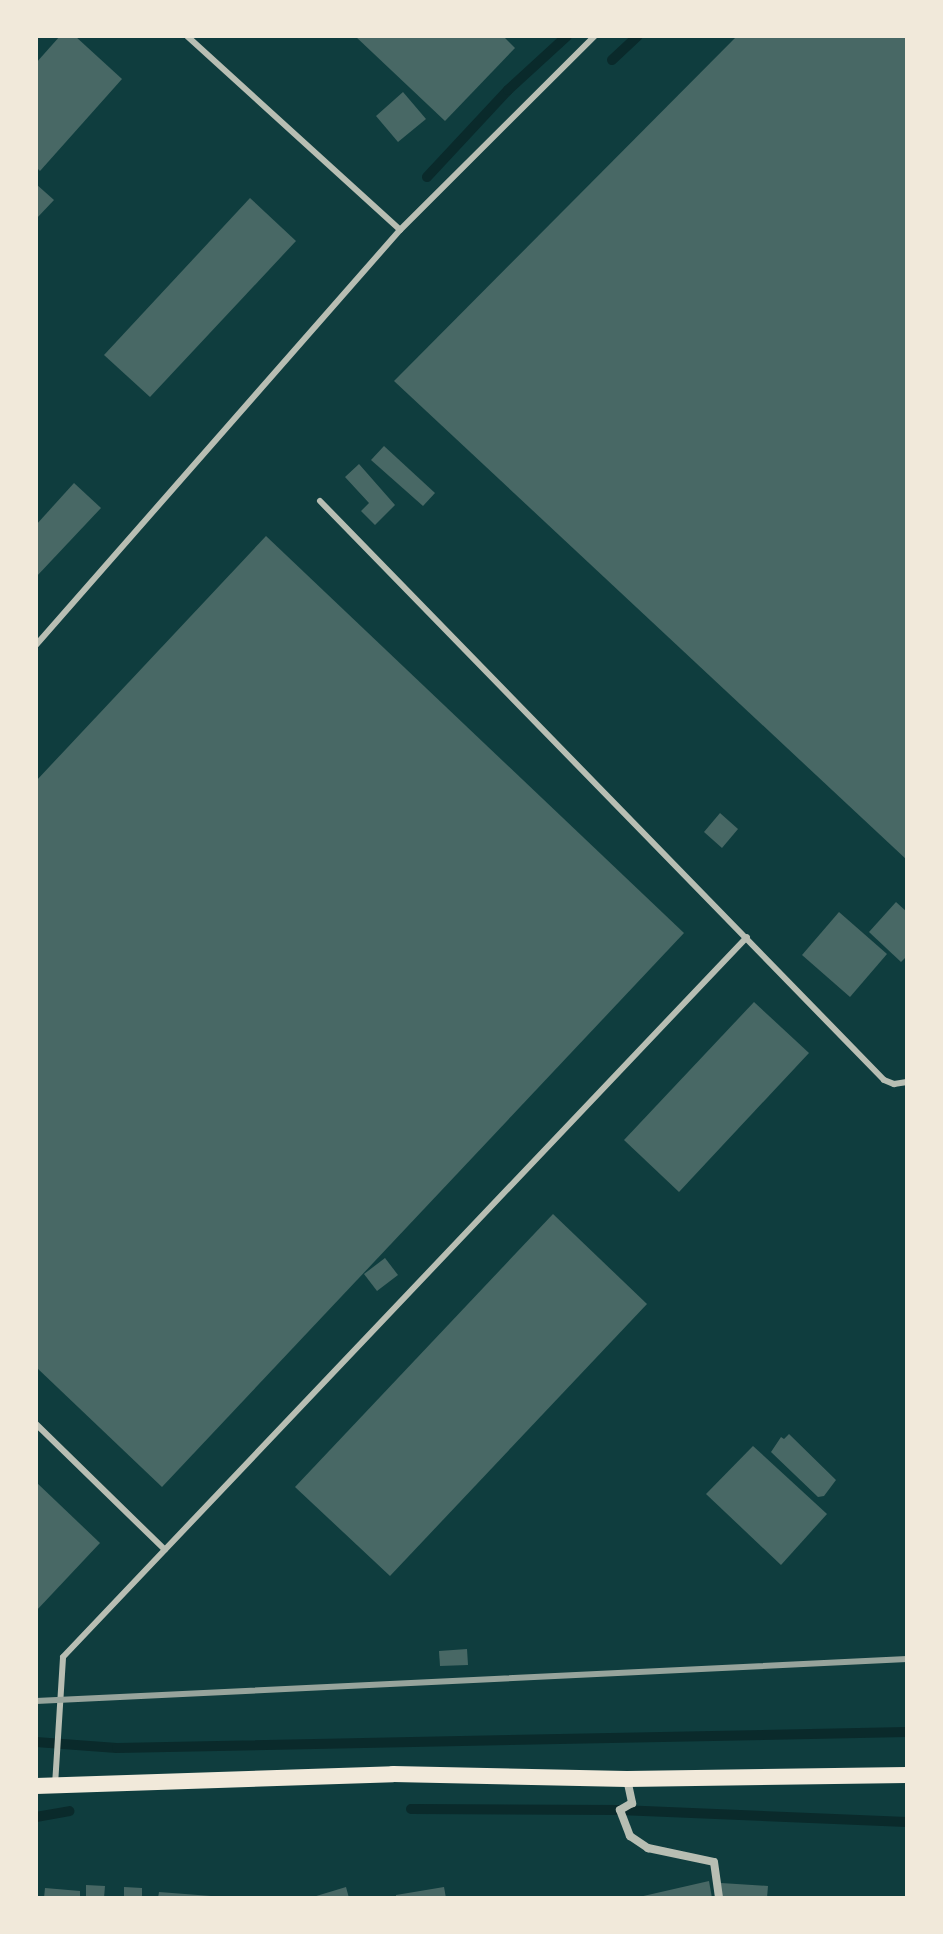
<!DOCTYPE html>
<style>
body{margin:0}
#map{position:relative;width:943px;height:1934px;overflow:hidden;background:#0f3d3e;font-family:"Playfair Display",serif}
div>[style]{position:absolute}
.stream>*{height:10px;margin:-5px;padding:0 5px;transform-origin:5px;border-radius:5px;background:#0a2a2b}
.building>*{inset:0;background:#486865}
.service>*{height:6px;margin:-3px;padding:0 3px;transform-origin:3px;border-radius:3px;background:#b8beb3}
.minor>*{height:8px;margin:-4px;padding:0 4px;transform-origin:4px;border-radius:4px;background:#b8beb3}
.secondary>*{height:16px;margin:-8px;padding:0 8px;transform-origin:8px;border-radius:8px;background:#f1e9da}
.rail>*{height:6px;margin:-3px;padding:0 3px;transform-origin:3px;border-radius:3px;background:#97a49c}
span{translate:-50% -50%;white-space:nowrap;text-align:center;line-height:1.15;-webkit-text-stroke:8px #f1e9da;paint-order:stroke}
.frame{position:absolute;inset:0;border:38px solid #f1e9da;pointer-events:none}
</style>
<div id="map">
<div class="stream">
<div style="left:612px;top:60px;width:35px;rotate:-43deg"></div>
<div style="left:427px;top:177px;width:119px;rotate:-47deg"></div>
<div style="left:508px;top:90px;width:80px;rotate:-42.5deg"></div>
<div style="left:36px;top:1742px;width:81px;rotate:4.2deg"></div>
<div style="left:117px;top:1748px;width:790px;rotate:-1.16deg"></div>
<div style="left:411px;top:1809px;width:209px;rotate:0.3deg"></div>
<div style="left:620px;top:1810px;width:287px;rotate:2.4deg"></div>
<div style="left:36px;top:1817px;width:34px;rotate:-10deg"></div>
</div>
<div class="building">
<div style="clip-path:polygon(60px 36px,75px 36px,122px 79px,40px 171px,36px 167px,36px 63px)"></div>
<div style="clip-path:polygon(355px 36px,503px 36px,515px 48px,445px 121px)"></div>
<div style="clip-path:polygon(737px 36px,907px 36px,907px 860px,394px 381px)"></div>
<div style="clip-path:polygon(403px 92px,426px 119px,398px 142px,376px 116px)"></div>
<div style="clip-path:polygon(36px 184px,54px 200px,36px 219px)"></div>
<div style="clip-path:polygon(250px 198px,296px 241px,150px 397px,104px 355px)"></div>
<div style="clip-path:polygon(384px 446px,435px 493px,423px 506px,371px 460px)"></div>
<div style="clip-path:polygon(359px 464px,395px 505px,375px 525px,361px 511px,369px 503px,345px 477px)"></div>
<div style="clip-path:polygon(74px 483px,101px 508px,36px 577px,36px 525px)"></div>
<div style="clip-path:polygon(266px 536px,684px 933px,162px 1487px,36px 1367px,36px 781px)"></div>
<div style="clip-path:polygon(720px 813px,738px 829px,722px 848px,704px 832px)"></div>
<div style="clip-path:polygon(896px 902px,907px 912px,907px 956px,901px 962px,869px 932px)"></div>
<div style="clip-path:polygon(839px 912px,887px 954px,850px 997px,802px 955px)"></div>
<div style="clip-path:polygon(754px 1002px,809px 1053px,679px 1192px,624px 1140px)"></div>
<div style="clip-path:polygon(553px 1214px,647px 1304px,390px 1576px,295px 1487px)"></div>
<div style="clip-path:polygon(385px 1258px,398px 1275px,377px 1291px,364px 1274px)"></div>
<div style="clip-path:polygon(789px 1434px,836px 1480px,824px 1496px,818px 1497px,771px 1452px,781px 1437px,784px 1439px)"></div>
<div style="clip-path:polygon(753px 1446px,827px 1514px,781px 1565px,706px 1494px)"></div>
<div style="clip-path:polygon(36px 1482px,100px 1543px,36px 1611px)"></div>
<div style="clip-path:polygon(467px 1649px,468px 1665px,440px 1666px,439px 1651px)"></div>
<div style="clip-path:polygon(709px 1881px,712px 1898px,639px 1898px,639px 1897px)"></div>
<div style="clip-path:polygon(721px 1883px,768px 1886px,767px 1898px,720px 1898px)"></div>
<div style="clip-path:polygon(86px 1885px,105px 1886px,104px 1898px,86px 1898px)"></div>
<div style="clip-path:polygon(124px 1887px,142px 1888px,142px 1898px,124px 1898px)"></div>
<div style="clip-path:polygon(346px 1887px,349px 1898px,313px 1898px,313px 1897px)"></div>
<div style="clip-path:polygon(444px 1887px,446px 1898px,396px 1898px,396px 1895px)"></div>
<div style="clip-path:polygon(45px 1888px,80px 1891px,80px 1898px,44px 1898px)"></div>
<div style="clip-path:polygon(159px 1892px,211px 1896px,210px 1898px,158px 1898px)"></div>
</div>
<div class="service">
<div style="left:187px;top:36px;width:288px;rotate:42.3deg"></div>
<div style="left:320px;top:501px;width:808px;rotate:45.75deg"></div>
<div style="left:884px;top:1080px;width:11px;rotate:22deg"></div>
<div style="left:894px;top:1084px;width:13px;rotate:-9deg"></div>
<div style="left:36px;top:645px;width:552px;rotate:-48.75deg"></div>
<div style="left:400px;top:230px;width:275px;rotate:-44.9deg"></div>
<div style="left:36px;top:1424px;width:180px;rotate:44.3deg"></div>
<div style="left:55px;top:1785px;width:128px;rotate:-86.4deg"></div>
<div style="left:63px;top:1657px;width:993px;rotate:-46.47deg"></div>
</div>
<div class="minor">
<div style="left:627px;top:1779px;width:25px;rotate:78deg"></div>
<div style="left:632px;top:1803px;width:14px;rotate:150deg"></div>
<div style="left:620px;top:1810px;width:28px;rotate:69deg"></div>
<div style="left:630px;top:1836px;width:22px;rotate:34deg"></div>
<div style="left:648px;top:1848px;width:67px;rotate:12deg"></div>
<div style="left:714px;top:1862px;width:36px;rotate:82deg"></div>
</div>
<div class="secondary">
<div style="left:36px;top:1786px;width:357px;rotate:-1.9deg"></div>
<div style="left:393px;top:1774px;width:234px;rotate:1.2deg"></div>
<div style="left:627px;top:1779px;width:280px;rotate:-0.8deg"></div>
</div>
<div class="rail">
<div style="left:36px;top:1701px;width:872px;rotate:-2.76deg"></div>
</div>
<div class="frame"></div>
</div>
